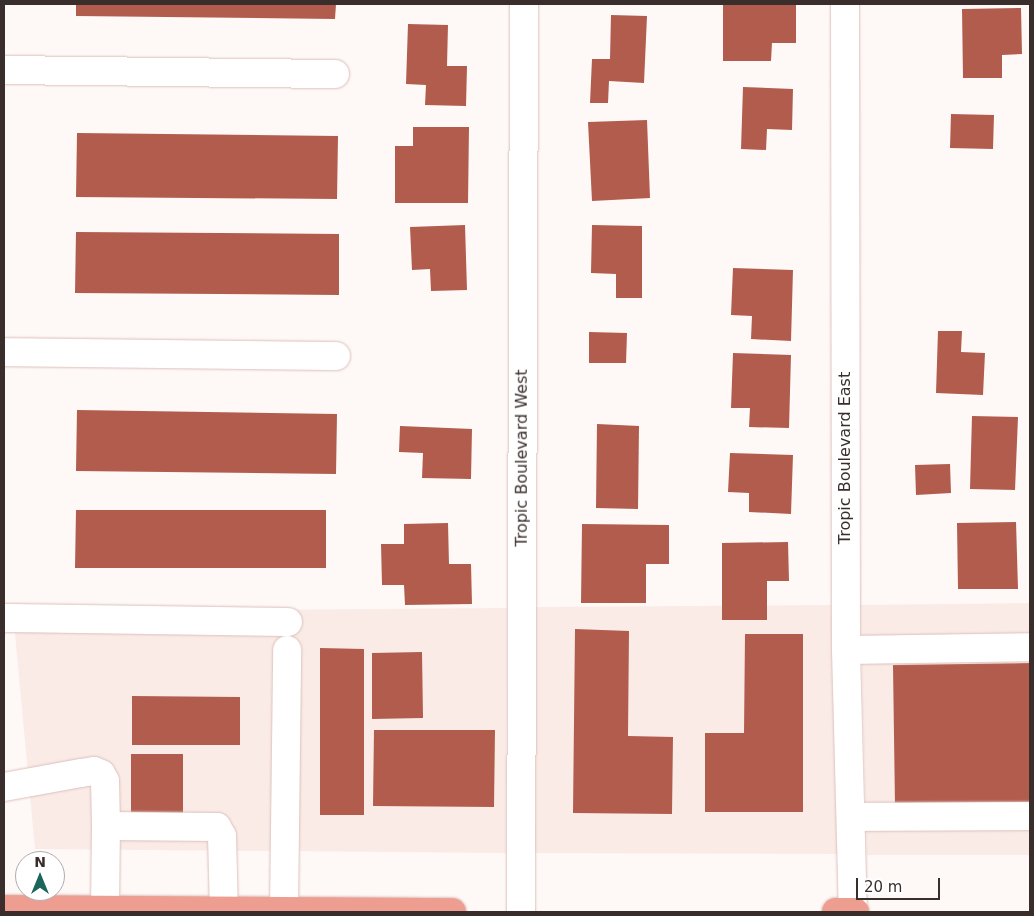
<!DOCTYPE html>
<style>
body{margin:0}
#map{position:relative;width:1034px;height:916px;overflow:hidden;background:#fef8f7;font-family:"DejaVu Sans",sans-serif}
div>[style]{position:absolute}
.built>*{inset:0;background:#faebe7}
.building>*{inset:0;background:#b25c4d}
.roads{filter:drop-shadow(0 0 1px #dcc0ba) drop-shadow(0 0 1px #dcc0ba)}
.minor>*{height:28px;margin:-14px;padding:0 14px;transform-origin:14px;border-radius:14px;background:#fff}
.major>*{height:28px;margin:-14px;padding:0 14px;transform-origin:14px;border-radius:14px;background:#ee9e90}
span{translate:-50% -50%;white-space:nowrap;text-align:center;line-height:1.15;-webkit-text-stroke:5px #fff;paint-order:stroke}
.street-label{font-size:16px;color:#392e2c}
.frame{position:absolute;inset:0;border:5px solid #392e2c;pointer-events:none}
.north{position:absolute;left:15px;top:851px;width:50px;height:50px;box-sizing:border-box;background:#fff;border:1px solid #b0abab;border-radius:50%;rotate:0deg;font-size:14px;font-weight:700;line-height:20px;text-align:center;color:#392e2c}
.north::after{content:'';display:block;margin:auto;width:18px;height:22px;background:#1c655a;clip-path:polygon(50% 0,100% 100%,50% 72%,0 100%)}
.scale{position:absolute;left:856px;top:878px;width:84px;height:22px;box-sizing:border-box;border:2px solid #392e2c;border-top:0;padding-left:6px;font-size:15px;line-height:18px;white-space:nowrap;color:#392e2c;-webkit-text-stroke:4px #fff;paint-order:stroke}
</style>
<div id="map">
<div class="built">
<div style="clip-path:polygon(1030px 603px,1030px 855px,867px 855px,860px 605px)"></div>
<div style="clip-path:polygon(831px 605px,839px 854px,535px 853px,536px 607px)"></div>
<div style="clip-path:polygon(507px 608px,506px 853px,35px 849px,13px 612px)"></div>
</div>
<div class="building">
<div style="clip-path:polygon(76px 4px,336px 4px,335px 19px,76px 16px)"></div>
<div style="clip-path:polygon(723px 4px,796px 4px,796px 43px,772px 43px,771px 61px,723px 61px)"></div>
<div style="clip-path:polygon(1021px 8px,1022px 54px,1002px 55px,1002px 78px,963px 78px,962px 9px)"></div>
<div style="clip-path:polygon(611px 15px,647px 16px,644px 83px,609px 81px,608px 103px,590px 103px,592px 59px,610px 59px)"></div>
<div style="clip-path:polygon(408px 24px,448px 25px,447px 66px,467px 66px,466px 106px,425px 105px,426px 85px,406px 84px)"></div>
<div style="clip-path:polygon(743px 87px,793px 89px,792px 130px,767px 129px,766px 150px,741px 149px)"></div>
<div style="clip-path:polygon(951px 114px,994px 115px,993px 149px,950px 148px)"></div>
<div style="clip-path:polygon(647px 120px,650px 198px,592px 201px,588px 122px)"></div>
<div style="clip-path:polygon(413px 127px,469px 127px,468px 203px,395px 203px,395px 146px,413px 146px)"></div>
<div style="clip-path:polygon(77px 133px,338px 136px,337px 199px,76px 197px)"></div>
<div style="clip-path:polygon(465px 225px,467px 290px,431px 291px,430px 269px,412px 270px,410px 227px)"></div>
<div style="clip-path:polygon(592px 225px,642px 226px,642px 298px,616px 298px,616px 274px,591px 273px)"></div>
<div style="clip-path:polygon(76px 232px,339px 234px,339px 295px,75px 293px)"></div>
<div style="clip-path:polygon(733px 268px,793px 270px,791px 341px,751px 339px,752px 316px,731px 315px)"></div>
<div style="clip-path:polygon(938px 331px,962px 331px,961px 352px,985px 353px,983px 395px,936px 393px)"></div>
<div style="clip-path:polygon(589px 332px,627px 333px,626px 363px,589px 363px)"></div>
<div style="clip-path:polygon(733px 353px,791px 355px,789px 428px,749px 427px,750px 408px,731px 408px)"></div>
<div style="clip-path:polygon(77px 410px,337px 414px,336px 474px,76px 471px)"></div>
<div style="clip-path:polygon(972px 416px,1018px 417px,1015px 490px,970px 489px)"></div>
<div style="clip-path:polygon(597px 424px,639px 426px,638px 509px,596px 508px)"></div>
<div style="clip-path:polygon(400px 426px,472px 429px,471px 479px,422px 478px,423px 453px,399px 452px)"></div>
<div style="clip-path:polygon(730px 453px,793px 455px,791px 514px,749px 512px,749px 493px,728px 492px)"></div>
<div style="clip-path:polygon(950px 464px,951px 493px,916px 495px,915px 465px)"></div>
<div style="clip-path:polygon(76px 510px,326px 510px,326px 568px,75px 568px)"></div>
<div style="clip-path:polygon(1016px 522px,1018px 589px,958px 589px,957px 523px)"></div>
<div style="clip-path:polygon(448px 523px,449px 564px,471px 564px,472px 604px,405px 605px,404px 585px,382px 585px,381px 544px,404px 544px,404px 524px)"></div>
<div style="clip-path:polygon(582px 524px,669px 525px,669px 564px,646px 564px,646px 603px,581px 603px)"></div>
<div style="clip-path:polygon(788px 542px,789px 581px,767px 581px,767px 620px,722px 620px,722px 543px)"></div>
<div style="clip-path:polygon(575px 629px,629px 631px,628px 736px,673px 737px,672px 814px,573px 813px)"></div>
<div style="clip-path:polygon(745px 634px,803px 634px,803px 812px,705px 812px,705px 733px,744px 733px)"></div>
<div style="clip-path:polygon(320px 648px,364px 649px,364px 815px,320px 815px)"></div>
<div style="clip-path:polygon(422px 652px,423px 718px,372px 719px,372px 653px)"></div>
<div style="clip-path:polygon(1030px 663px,1030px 803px,895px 805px,893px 665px)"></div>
<div style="clip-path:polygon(132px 696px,240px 697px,240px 745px,132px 745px)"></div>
<div style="clip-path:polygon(374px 730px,495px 730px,494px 807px,373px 806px)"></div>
<div style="clip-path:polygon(131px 754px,183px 754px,183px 818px,131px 818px)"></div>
</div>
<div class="roads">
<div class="minor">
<div style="left:845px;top:4px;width:646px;rotate:89.91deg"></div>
<div style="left:846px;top:650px;width:262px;rotate:88.5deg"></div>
<div style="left:4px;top:70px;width:331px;rotate:0.7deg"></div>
<div style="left:4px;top:352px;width:332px;rotate:0.7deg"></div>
<div style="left:4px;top:618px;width:284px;rotate:0.8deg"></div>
<div style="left:846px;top:650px;width:184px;rotate:-0.9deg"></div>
<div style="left:4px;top:787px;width:78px;rotate:-10.3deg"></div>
<div style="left:81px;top:773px;width:13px;rotate:-9deg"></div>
<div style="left:94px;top:771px;width:8px;rotate:23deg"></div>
<div style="left:101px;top:774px;width:8px;rotate:60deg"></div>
<div style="left:105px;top:781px;width:45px;rotate:88.7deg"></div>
<div style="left:106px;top:826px;width:84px;rotate:90.7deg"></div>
<div style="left:853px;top:817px;width:177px;rotate:-0.3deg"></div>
<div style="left:106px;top:826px;width:111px;rotate:0.5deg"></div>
<div style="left:217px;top:827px;width:10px;rotate:61deg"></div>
<div style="left:222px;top:836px;width:74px;rotate:88.5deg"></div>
<div style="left:284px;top:911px;width:261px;rotate:-89.3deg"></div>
<div style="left:521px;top:912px;width:908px;rotate:-89.81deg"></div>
</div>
<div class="major">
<div style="left:4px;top:909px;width:448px;rotate:0.4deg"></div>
<div style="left:836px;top:912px;width:19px"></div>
</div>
</div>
<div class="street-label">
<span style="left:522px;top:458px;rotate:-90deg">Tropic Boulevard West</span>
<span style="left:845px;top:458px;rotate:-90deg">Tropic Boulevard East</span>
</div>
<div class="frame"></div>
<div class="north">N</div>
<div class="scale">20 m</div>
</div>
